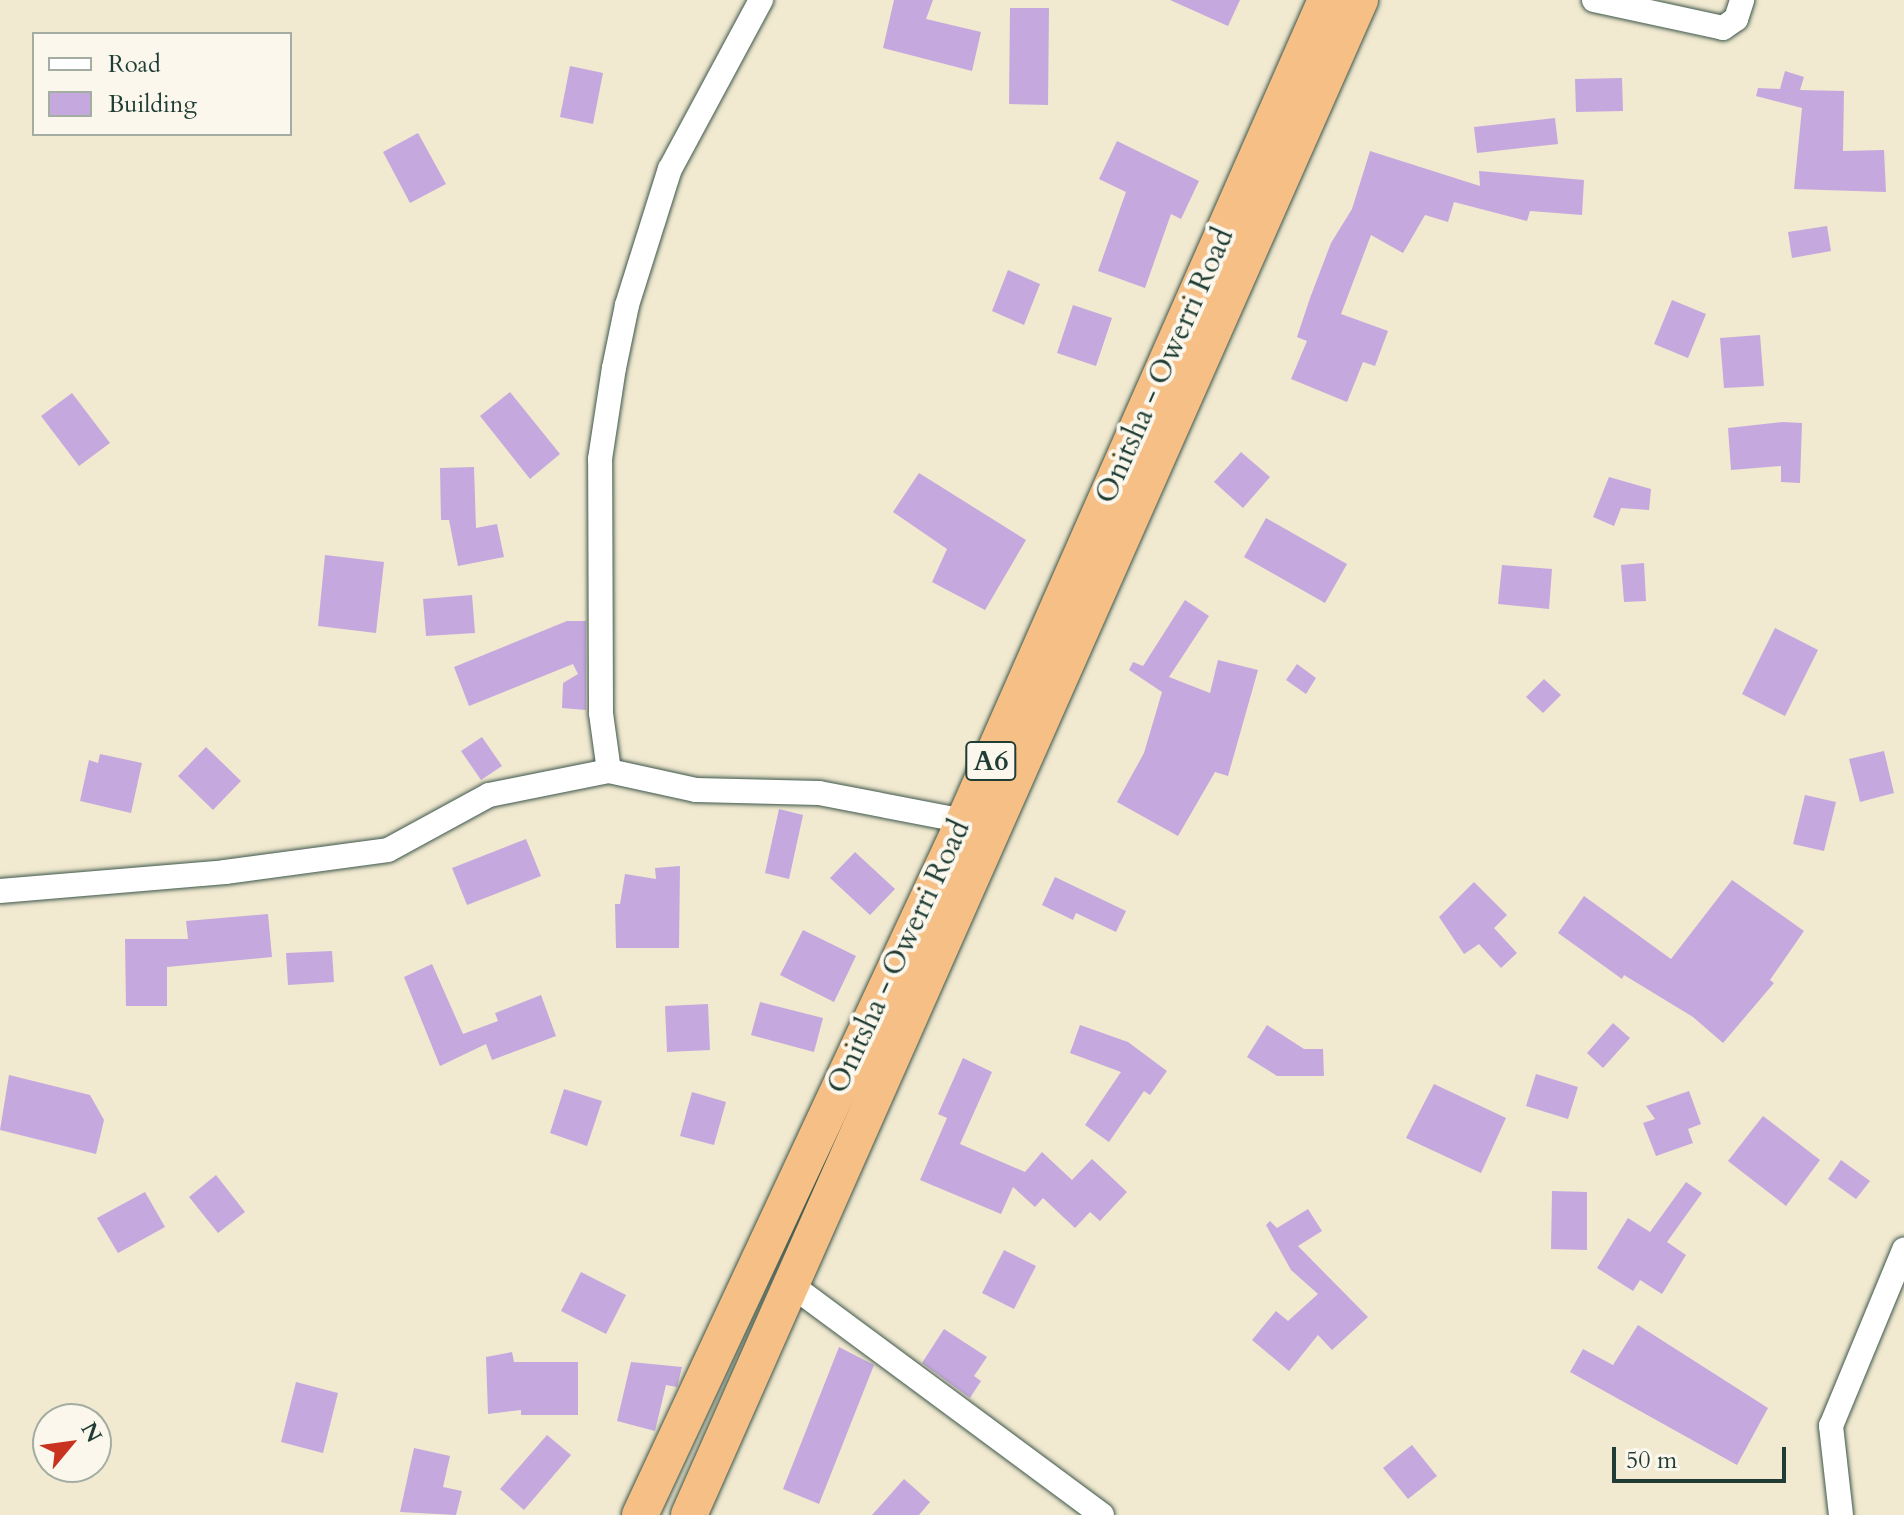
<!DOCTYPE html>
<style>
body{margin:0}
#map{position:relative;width:1904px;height:1515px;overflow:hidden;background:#f1e9d0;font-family:Cardo,serif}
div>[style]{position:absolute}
.building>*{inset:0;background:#c5a9de}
.roads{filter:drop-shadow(0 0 2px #3e574b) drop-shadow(0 0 2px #3e574b)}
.minor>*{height:24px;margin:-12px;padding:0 12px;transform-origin:12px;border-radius:12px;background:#fff}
.highway>*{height:36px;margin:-18px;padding:0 18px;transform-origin:18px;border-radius:18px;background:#f5bf86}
span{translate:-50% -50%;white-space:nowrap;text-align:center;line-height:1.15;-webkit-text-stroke:8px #fbf7ec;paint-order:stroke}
.shield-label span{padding:2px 6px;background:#fbf7ec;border:2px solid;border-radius:6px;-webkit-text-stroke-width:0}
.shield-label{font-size:28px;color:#1f3d34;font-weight:700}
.street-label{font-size:30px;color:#1f3d34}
.legend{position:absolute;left:32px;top:32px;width:260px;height:104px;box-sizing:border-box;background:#fbf7ec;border:2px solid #a3ada2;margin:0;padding:10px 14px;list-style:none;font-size:24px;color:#1f3d34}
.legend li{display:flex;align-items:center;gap:16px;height:40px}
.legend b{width:40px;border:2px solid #a3ada2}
.north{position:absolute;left:32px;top:1403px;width:80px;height:80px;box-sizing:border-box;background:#fbf7ec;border:2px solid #a3ada2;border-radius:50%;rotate:61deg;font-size:22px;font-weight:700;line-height:32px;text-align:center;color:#1f3d34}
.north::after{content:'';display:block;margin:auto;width:28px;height:36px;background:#c8321e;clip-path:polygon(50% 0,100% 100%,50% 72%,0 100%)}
.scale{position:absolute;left:1612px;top:1447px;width:174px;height:36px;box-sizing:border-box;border:4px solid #1f3d34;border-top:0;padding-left:10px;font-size:24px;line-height:28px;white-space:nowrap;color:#1f3d34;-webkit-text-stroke:6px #fbf7ec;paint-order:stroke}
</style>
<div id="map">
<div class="building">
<div style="clip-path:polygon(894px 0,933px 0,926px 19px,981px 32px,972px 71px,883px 48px)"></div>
<div style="clip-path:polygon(1170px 0,1240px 0,1228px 26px)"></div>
<div style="clip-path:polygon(1010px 8px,1049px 8px,1048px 105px,1009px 104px)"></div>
<div style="clip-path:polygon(570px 66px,603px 73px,593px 124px,560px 117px)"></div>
<div style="clip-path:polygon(1785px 71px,1804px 77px,1800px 90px,1844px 91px,1843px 151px,1884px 150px,1886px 192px,1794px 189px,1802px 108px,1756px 96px,1758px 88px,1780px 89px)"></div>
<div style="clip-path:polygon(1622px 78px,1623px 111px,1576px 112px,1575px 79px)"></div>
<div style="clip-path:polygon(1555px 118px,1558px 144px,1477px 153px,1474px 127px)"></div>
<div style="clip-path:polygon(418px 133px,446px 184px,410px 203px,383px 152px)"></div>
<div style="clip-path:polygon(1117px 141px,1199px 181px,1181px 219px,1171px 214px,1145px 288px,1098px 271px,1126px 192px,1099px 179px)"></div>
<div style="clip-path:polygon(1370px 151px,1480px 186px,1479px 171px,1584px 180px,1582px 215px,1530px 211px,1527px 221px,1454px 202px,1448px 222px,1425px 215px,1403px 253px,1371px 235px,1341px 314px,1388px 331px,1375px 366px,1363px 362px,1347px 402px,1291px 379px,1307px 341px,1297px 337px,1310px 298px,1331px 243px,1352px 209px)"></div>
<div style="clip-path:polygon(1827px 226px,1831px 251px,1792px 258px,1788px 232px)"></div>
<div style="clip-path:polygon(1008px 270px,1040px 284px,1024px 325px,992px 311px)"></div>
<div style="clip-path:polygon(1672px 300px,1706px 314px,1688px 358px,1654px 344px)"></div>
<div style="clip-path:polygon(1073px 305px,1112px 318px,1096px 366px,1057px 353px)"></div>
<div style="clip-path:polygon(1760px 335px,1764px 386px,1724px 388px,1720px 338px)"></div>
<div style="clip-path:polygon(510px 392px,560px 454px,530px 479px,480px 416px)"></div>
<div style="clip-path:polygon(72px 393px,110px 443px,79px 466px,41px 416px)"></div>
<div style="clip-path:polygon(1783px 422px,1802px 423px,1800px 483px,1781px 482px,1781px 466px,1731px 470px,1728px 428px)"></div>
<div style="clip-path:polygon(1241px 452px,1270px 477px,1243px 508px,1214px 482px)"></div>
<div style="clip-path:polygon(474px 467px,476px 528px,497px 524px,504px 557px,458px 566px,449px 520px,441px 520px,440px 468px)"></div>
<div style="clip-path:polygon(919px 473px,1026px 540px,985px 610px,932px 582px,947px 549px,893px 512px)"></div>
<div style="clip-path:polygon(1609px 477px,1651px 489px,1649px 510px,1621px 508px,1614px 526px,1593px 517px)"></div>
<div style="clip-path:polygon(1266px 518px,1347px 564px,1325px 603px,1244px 557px)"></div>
<div style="clip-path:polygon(325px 555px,384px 562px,376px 633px,318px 626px)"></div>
<div style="clip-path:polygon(1644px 563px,1646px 601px,1624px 602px,1621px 565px)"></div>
<div style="clip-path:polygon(1502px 565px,1552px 569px,1549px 609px,1498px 604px)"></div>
<div style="clip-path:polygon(472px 595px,475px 633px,426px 636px,423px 599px)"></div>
<div style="clip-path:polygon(1185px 600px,1209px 616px,1169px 677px,1210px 693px,1218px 660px,1258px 670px,1228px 776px,1215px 772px,1178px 836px,1117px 802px,1144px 753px,1162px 692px,1129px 670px,1133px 662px,1143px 666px)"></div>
<div style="clip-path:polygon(567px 621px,586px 621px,586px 710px,562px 708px,563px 683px,578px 674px,573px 664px,469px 706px,454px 667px)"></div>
<div style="clip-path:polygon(1775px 628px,1818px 650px,1785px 716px,1742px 694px)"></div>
<div style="clip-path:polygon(1297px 664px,1316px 678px,1306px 694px,1286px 680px)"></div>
<div style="clip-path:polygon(1544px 679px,1561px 695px,1543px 713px,1526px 697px)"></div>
<div style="clip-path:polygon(482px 737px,502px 766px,481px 780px,461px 751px)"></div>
<div style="clip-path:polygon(206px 747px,241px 781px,213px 810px,178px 776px)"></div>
<div style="clip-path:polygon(1884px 751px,1894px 793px,1860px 802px,1849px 759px)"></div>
<div style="clip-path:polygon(100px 754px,142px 763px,131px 813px,80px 801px,89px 760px,98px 763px)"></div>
<div style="clip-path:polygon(1805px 795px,1836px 802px,1824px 851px,1793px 844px)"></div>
<div style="clip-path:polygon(779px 809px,803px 815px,789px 879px,765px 873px)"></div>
<div style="clip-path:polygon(526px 839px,541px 876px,467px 905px,452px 868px)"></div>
<div style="clip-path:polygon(855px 852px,895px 889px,870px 915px,830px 878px)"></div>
<div style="clip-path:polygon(680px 866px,679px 948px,616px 948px,615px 904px,620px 904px,625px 874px,656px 879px,655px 868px)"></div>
<div style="clip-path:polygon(1055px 877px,1126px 911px,1116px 932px,1076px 913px,1073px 920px,1042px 905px)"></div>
<div style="clip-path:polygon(1732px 880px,1804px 931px,1770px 980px,1774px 983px,1723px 1043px,1693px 1017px,1624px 975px,1622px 979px,1558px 933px,1584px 896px,1671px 959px)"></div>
<div style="clip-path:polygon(1474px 882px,1507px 915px,1494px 928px,1517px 953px,1501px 968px,1479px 944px,1464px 954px,1439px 917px)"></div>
<div style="clip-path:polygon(268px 914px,272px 957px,167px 967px,167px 1006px,126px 1006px,125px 939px,188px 939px,186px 921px)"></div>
<div style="clip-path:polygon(803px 930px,856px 956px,834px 1002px,780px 975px)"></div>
<div style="clip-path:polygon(332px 951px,334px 982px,288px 985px,286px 953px)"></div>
<div style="clip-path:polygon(432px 964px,463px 1034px,498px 1021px,495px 1013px,541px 995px,556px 1036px,492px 1060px,486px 1044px,440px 1066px,404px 977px)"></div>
<div style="clip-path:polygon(760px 1002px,823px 1018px,814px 1052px,751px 1035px)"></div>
<div style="clip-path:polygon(708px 1004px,710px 1050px,667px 1052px,665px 1006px)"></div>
<div style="clip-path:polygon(1613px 1023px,1630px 1038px,1603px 1068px,1587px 1053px)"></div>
<div style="clip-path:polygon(1080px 1025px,1128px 1042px,1167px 1071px,1150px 1095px,1144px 1091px,1109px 1142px,1085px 1125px,1121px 1072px,1070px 1053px)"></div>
<div style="clip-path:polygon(1267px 1025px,1304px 1049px,1323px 1049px,1324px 1076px,1277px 1076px,1247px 1057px)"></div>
<div style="clip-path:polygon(963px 1058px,992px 1072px,960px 1144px,1025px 1172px,1042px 1152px,1072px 1180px,1092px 1159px,1127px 1192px,1100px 1221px,1090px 1212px,1075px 1228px,1043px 1198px,1035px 1207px,1013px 1187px,1001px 1214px,920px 1180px,947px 1118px,938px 1114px)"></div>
<div style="clip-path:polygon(1536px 1074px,1578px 1087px,1568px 1119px,1526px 1106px)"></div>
<div style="clip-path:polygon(9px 1075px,90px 1095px,104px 1120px,96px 1154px,0 1130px)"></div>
<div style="clip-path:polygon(1434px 1084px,1506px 1118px,1481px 1173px,1406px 1138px)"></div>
<div style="clip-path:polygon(564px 1089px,602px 1101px,587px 1146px,550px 1133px)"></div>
<div style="clip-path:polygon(1689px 1091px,1701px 1124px,1688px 1129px,1693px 1143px,1656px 1156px,1643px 1123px,1655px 1119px,1646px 1106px)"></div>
<div style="clip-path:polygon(692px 1092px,726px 1102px,714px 1145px,680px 1136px)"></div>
<div style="clip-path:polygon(1763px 1116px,1820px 1160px,1786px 1206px,1728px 1161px)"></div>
<div style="clip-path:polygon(1841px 1160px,1870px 1181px,1856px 1199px,1828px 1179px)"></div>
<div style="clip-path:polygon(216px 1175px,245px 1212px,218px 1233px,189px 1197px)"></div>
<div style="clip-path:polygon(1686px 1182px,1702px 1193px,1667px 1242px,1686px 1255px,1662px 1294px,1640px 1280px,1633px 1291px,1597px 1268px,1628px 1218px,1650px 1232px)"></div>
<div style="clip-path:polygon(1552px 1191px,1587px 1192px,1587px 1250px,1551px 1249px)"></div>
<div style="clip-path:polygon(145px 1192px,165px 1227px,118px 1253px,97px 1218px)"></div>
<div style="clip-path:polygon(1308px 1209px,1322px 1231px,1298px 1246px,1368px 1317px,1332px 1350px,1318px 1335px,1289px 1371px,1252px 1340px,1276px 1311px,1288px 1321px,1318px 1294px,1291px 1270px,1266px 1225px,1270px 1221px,1277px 1228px)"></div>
<div style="clip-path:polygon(1004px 1250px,1036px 1266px,1014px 1309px,982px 1293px)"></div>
<div style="clip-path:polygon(581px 1272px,626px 1295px,606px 1334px,561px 1311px)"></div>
<div style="clip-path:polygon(1638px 1325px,1768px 1408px,1737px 1465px,1570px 1372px,1583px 1349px,1613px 1365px)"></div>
<div style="clip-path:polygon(944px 1329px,987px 1357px,974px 1376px,981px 1381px,970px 1398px,922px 1363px)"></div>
<div style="clip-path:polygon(839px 1347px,874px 1365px,819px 1504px,783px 1489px)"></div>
<div style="clip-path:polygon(512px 1352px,514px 1362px,578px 1362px,578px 1415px,521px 1415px,521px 1410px,488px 1414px,486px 1357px)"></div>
<div style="clip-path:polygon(631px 1362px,682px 1367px,677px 1387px,666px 1385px,655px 1431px,617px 1421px)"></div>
<div style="clip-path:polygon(296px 1382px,338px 1393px,323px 1453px,281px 1442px)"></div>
<div style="clip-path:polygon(547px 1435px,571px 1455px,524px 1510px,500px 1489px)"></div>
<div style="clip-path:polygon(1412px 1445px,1437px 1476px,1408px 1499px,1383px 1468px)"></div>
<div style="clip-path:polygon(414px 1448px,450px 1456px,443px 1487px,462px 1491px,456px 1515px,400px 1512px)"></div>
<div style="clip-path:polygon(904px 1479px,930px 1502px,919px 1515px,872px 1515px)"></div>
</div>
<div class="roads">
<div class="minor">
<div style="left:1594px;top:0;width:132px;rotate:12.2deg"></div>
<div style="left:1723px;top:28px;width:16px;rotate:-35deg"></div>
<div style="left:1736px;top:19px;width:20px;rotate:-72deg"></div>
<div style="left:609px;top:771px;width:59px;rotate:-97.9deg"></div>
<div style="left:601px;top:713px;width:254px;rotate:-90.2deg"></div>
<div style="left:600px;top:459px;width:92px;rotate:-81.3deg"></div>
<div style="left:614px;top:368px;width:64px;rotate:-78.3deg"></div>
<div style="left:627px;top:305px;width:143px;rotate:-72.5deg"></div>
<div style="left:670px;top:169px;width:192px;rotate:-61.7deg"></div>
<div style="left:0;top:891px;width:226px;rotate:-4.8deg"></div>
<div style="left:225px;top:872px;width:164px;rotate:-7.7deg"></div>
<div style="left:388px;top:850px;width:115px;rotate:-28.6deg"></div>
<div style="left:489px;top:795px;width:122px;rotate:-11.3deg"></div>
<div style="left:609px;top:771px;width:89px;rotate:12.3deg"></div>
<div style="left:696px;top:790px;width:123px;rotate:1.4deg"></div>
<div style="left:819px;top:793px;width:148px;rotate:10.9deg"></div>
<div style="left:790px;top:1284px;width:388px;rotate:36.5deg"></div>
<div style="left:1841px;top:1515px;width:90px;rotate:-96.4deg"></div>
<div style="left:1831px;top:1426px;width:191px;rotate:-67.5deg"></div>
</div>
<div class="highway">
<div style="left:640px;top:1515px;width:766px;rotate:-64.97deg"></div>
<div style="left:964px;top:821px;width:897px;rotate:-66.21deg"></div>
<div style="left:689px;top:1515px;width:1657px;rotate:-66.11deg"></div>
</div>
</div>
<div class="shield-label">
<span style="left:991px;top:761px">A6</span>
</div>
<div class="street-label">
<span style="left:1165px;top:366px;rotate:-66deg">Onitsha - Owerri Road</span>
<span style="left:899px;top:957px;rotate:-65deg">Onitsha - Owerri Road</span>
</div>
<ul class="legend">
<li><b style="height:10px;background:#fff"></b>Road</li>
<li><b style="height:22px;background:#c5a9de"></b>Building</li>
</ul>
<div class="north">N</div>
<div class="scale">50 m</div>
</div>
